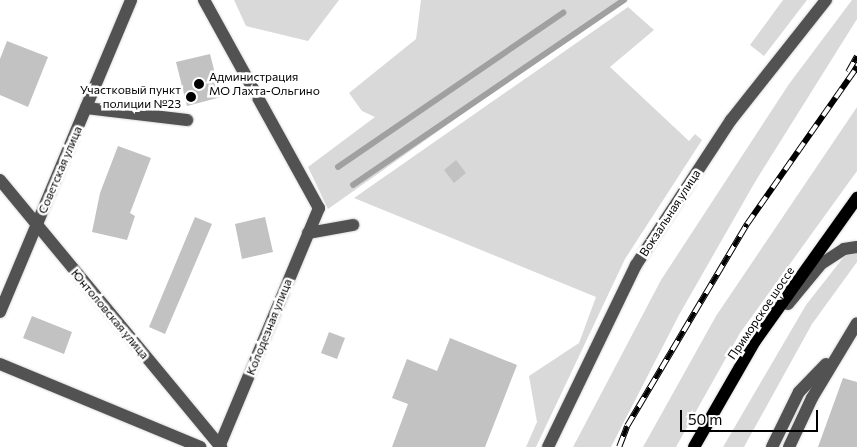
<!DOCTYPE html>
<meta charset="utf-8">
<style>
body{margin:0}
#map{position:relative;width:857px;height:447px;overflow:hidden;background:#fff;font-family:Commissioner,sans-serif}
div>[style]{position:absolute}
.green>*{inset:0;background:#d9d9d9}
.stream>*{height:5.5px;margin:-2.75px;padding:0 2.75px;transform-origin:2.75px;border-radius:2.75px;background:#a0a0a0}
.building>*{inset:0;background:#c2c2c2}
.roads{filter:drop-shadow(0 0 1px #dbdbdb) drop-shadow(0 0 1px #dbdbdb)}
.minor>*{height:12px;margin:-6px;padding:0 6px;transform-origin:6px;border-radius:6px;background:#525252}
.major>*{height:12px;margin:-6px;padding:0 6px;transform-origin:6px;border-radius:6px;background:#000}
.rail>*{height:5.5px;margin-top:-2.75px;transform-origin:0;background:repeating-linear-gradient(90deg,#fff 0 11px,#000 0 22px);box-sizing:border-box;border-block:1px solid #000}
.dots>*{width:14px;height:14px;translate:-50% -50%;box-sizing:border-box;border:2px solid #fff;border-radius:50%}
span{translate:-50% -50%;white-space:nowrap;text-align:center;line-height:1.15;-webkit-text-stroke:5px #fff;paint-order:stroke}
.poi-label{font-size:12px;color:#000}
.left{translate:0 -50%;text-align:left}
.right{translate:-100% -50%;text-align:right}
.street-label{font-size:12px;color:#000}
.scale{position:absolute;left:680px;top:410px;width:138px;height:22px;box-sizing:border-box;border:2px solid #000;border-top:0;padding-left:6px;font-size:15px;line-height:18px;white-space:nowrap;color:#000;-webkit-text-stroke:4px #fff;paint-order:stroke}
</style>
<div id="map">
<div class="green">
<div style="clip-path:polygon(234px 0,339px 0,308px 41px,246px 26px)"></div>
<div style="clip-path:polygon(421px 0,624px 0,328px 209px,308px 167px,375px 117px,362px 111px,349px 93px,416px 39px)"></div>
<div style="clip-path:polygon(783px 0,807px 0,764px 56px,750px 45px)"></div>
<div style="clip-path:polygon(852px 0,857px 0,857px 19px,755px 182px,679px 315px,611px 447px,573px 447px,661px 280px,789px 84px)"></div>
<div style="clip-path:polygon(628px 7px,654px 30px,610px 67px,689px 141px,695px 134px,702px 140px,625px 259px,536px 447px,526px 447px,537px 422px,529px 376px,579px 343px,596px 297px,354px 198px)"></div>
<div style="clip-path:polygon(857px 107px,857px 171px,740px 333px,676px 447px,643px 447px,716px 316px)"></div>
<div style="clip-path:polygon(857px 252px,857px 262px,812px 324px,744px 447px,723px 447px,806px 305px,846px 254px)"></div>
</div>
<div class="stream">
<div style="left:338px;top:167px;width:273px;rotate:-34.4deg"></div>
<div style="left:353px;top:185px;width:328px;rotate:-34.3deg"></div>
</div>
<div class="building">
<div style="clip-path:polygon(7px 41px,48px 57px,28px 107px,0 95px,0 59px)"></div>
<div style="clip-path:polygon(210px 54px,221px 97px,187px 106px,176px 62px)"></div>
<div style="clip-path:polygon(118px 146px,151px 158px,130px 213px,135px 216px,127px 240px,92px 232px,100px 193px)"></div>
<div style="clip-path:polygon(456px 160px,466px 173px,454px 183px,444px 170px)"></div>
<div style="clip-path:polygon(195px 217px,212px 224px,165px 334px,149px 327px)"></div>
<div style="clip-path:polygon(265px 217px,273px 252px,242px 259px,235px 224px)"></div>
<div style="clip-path:polygon(32px 316px,72px 332px,64px 354px,23px 338px)"></div>
<div style="clip-path:polygon(329px 332px,345px 338px,337px 359px,321px 353px)"></div>
<div style="clip-path:polygon(450px 338px,517px 365px,485px 447px,392px 447px,408px 404px,392px 398px,407px 359px,437px 371px)"></div>
<div style="clip-path:polygon(843px 378px,857px 382px,857px 447px,818px 447px)"></div>
</div>
<div class="roads">
<div class="minor">
<div style="left:204px;top:0;width:238px;rotate:61.1deg"></div>
<div style="left:319px;top:208px;width:259px;rotate:112.7deg"></div>
<div style="left:86px;top:108px;width:102px;rotate:6.8deg"></div>
<div style="left:0;top:180px;width:347px;rotate:50.4deg"></div>
<div style="left:308px;top:233px;width:46px;rotate:-10.1deg"></div>
<div style="left:788px;top:304px;width:52px;rotate:-50.5deg"></div>
<div style="left:821px;top:264px;width:27px;rotate:-33deg"></div>
<div style="left:844px;top:249px;width:13px;rotate:-9deg"></div>
<div style="left:0;top:312px;width:338px;rotate:-67.2deg"></div>
<div style="left:0;top:364px;width:217px;rotate:22.5deg"></div>
<div style="left:548px;top:447px;width:202px;rotate:-64.2deg"></div>
<div style="left:636px;top:265px;width:173px;rotate:-56.8deg"></div>
<div style="left:731px;top:120px;width:153px;rotate:-51.6deg"></div>
<div style="left:772px;top:447px;width:61px;rotate:-63.9deg"></div>
<div style="left:799px;top:392px;width:39px;rotate:-46deg"></div>
<div style="left:789px;top:447px;width:54px;rotate:-64.9deg"></div>
<div style="left:812px;top:398px;width:87px;rotate:-59deg"></div>
</div>
<div class="major">
<div style="left:694px;top:447px;width:122px;rotate:-60.1deg"></div>
<div style="left:755px;top:341px;width:176px;rotate:-54.5deg"></div>
</div>
</div>
<div class="rail">
<div style="left:848px;top:72px;width:18px;rotate:-61deg"></div>
<div style="left:619px;top:447px;width:22px;rotate:-69deg"></div>
<div style="left:627px;top:426px;width:235px;rotate:-59.3deg"></div>
<div style="left:747px;top:224px;width:192px;rotate:-55deg"></div>
</div>
<div class="dots">
<div style="left:199px;top:84px;background:#000"></div>
<div style="left:191px;top:97px;background:#000"></div>
</div>
<div class="poi-label">
<span class="left" style="left:209px;top:84px">Администрация<br>МО Лахта-Ольгино</span>
<span class="right" style="left:181px;top:97px">Участковый пункт<br>полиции №23</span>
</div>
<div class="street-label">
<span style="left:60px;top:170px;rotate:-67deg">Советская улица</span>
<span style="left:670px;top:213px;rotate:-57deg">Вокзальная улица</span>
<span style="left:761px;top:313px;rotate:-56deg">Приморское шоссе</span>
<span style="left:110px;top:314px;rotate:50deg">Юнтоловская улица</span>
<span style="left:269px;top:327px;rotate:-68deg">Колодезная улица</span>
</div>
<div class="scale">50 m</div>
</div>
